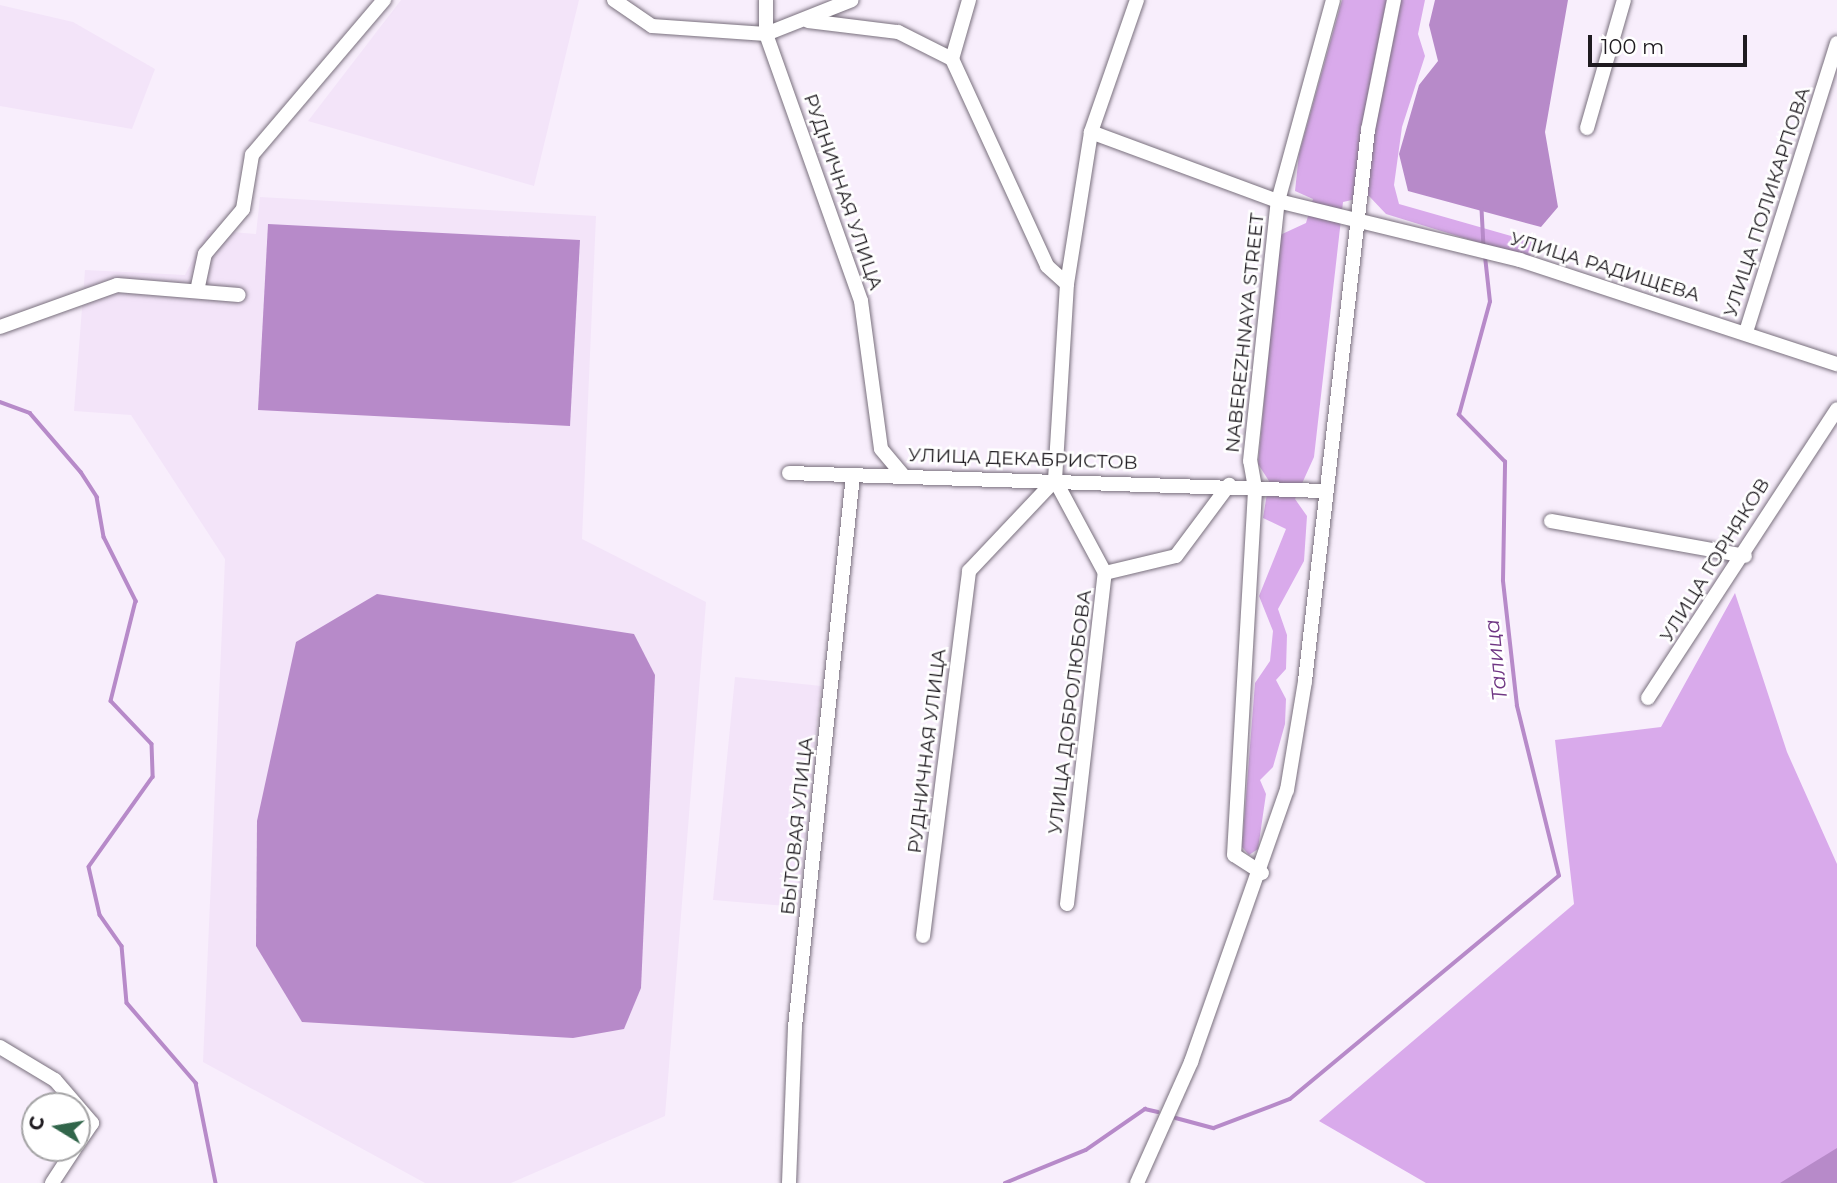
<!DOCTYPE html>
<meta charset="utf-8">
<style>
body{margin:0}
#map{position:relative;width:1837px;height:1183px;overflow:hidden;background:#f8eefc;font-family:Montserrat,sans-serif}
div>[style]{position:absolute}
.built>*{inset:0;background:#f3e4f9}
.forest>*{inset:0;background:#d9aaeb}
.water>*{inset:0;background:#b78ac9}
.stream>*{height:3.5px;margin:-1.75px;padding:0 1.75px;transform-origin:1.75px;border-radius:1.75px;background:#b78ac9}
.roads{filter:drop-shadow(0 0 2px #79707d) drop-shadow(0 0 2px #79707d)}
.minor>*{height:14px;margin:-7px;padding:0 7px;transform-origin:7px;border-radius:7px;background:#fff}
span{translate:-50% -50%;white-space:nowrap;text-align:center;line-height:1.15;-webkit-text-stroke:5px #fff;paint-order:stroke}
.street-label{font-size:19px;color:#1f1b20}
.water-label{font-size:21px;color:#703784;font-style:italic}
.north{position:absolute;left:21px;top:1092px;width:70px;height:70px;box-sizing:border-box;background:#fff;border:2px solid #a5a4a6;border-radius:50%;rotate:281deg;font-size:19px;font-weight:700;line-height:28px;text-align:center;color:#1f1b20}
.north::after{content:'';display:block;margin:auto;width:24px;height:32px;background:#31654a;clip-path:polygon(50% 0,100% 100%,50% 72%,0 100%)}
.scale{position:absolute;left:1588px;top:35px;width:159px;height:32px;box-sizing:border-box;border:4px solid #1f1b20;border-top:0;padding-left:9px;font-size:21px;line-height:24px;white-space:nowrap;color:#1f1b20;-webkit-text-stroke:5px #fff;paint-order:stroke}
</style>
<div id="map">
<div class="built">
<div style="clip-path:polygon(401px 0,579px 0,534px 186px,308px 121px)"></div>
<div style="clip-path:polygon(0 5px,73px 22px,155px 69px,132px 129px,0 106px)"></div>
<div style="clip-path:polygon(260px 197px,596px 216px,582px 539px,706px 602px,665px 1116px,511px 1183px,425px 1183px,203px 1062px,225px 559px,131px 415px,74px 411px,85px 270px,185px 275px,208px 230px,256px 234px)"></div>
<div style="clip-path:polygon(735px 677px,821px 686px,798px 907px,713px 900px)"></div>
</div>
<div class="forest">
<div style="clip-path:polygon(1342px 0,1425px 0,1418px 34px,1425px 56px,1402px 127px,1394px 185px,1399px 204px,1536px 243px,1529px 258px,1386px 214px,1369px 196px,1343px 202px,1314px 457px,1295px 499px,1307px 516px,1304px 561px,1278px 609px,1287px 635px,1286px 669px,1276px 680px,1286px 699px,1285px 724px,1273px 767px,1260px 780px,1266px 794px,1258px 849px,1249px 855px,1242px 847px,1255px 683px,1270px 661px,1273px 631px,1259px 596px,1286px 529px,1263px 518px,1269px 481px,1258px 464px,1280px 235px,1306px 223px,1313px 199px,1295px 191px,1299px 154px)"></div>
<div style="clip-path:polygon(1735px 593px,1787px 752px,1837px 864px,1837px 1183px,1426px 1183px,1319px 1121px,1574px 904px,1555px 740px,1661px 727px)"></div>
</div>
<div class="water">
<div style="clip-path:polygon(1435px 0,1568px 0,1545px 132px,1558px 207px,1541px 227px,1408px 191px,1399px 154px,1419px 85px,1438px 61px,1429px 25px)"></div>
<div style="clip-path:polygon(268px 224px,580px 240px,570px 426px,258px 410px)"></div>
<div style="clip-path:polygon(377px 594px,634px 634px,655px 675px,641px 988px,624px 1029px,573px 1038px,302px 1022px,256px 946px,257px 821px,296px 642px)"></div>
<div style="clip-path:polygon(1837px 1148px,1837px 1183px,1780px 1183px)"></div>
</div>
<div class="stream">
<div style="left:1482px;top:209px;width:37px;rotate:87deg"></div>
<div style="left:0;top:402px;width:32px;rotate:20deg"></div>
<div style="left:30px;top:413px;width:78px;rotate:49.2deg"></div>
<div style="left:81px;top:472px;width:30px;rotate:57deg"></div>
<div style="left:97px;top:497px;width:41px;rotate:80.1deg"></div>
<div style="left:104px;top:537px;width:72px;rotate:63.4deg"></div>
<div style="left:136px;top:601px;width:103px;rotate:104deg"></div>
<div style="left:111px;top:701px;width:59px;rotate:46.4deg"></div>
<div style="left:152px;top:744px;width:33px;rotate:88deg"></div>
<div style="left:153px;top:777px;width:110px;rotate:125.4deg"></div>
<div style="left:89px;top:867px;width:49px;rotate:77.1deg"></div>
<div style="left:100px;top:915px;width:38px;rotate:55deg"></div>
<div style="left:122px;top:946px;width:57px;rotate:85deg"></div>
<div style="left:127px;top:1003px;width:106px;rotate:49.2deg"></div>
<div style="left:196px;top:1083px;width:102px;rotate:78.7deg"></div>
<div style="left:1176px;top:1118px;width:39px;rotate:15deg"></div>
<div style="left:1214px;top:1128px;width:81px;rotate:-20.9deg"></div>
<div style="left:1290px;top:1099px;width:349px;rotate:-39.7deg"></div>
<div style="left:1559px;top:876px;width:175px;rotate:-103.9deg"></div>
<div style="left:1517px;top:706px;width:126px;rotate:-96.4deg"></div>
<div style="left:1503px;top:581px;width:119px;rotate:-89deg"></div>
<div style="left:1505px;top:462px;width:66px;rotate:-134.4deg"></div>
<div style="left:1459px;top:415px;width:117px;rotate:-74.7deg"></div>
<div style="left:1490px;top:302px;width:45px;rotate:-96.3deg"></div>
<div style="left:1005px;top:1183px;width:87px;rotate:-22.2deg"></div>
<div style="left:1086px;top:1150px;width:72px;rotate:-34.8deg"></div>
<div style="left:1145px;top:1109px;width:13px;rotate:13deg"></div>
</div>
<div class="roads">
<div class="minor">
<div style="left:614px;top:0;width:46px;rotate:34.4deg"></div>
<div style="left:652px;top:26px;width:114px;rotate:4deg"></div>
<div style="left:766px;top:34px;width:92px;rotate:-21.6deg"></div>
<div style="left:766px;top:0;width:34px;rotate:90deg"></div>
<div style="left:766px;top:34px;width:283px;rotate:70.4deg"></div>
<div style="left:861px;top:301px;width:149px;rotate:82.3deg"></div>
<div style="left:881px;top:449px;width:34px;rotate:50deg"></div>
<div style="left:808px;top:21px;width:91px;rotate:7deg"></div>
<div style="left:898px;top:32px;width:60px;rotate:26.6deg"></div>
<div style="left:952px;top:59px;width:228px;rotate:65.3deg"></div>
<div style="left:1047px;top:266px;width:27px;rotate:42deg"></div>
<div style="left:952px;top:59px;width:61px;rotate:-73.9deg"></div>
<div style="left:1587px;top:128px;width:133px;rotate:-73.9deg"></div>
<div style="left:1091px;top:132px;width:199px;rotate:20.3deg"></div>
<div style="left:1278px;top:201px;width:249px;rotate:13.7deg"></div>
<div style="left:1520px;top:260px;width:334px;rotate:18.2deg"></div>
<div style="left:197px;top:291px;width:38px;rotate:-78deg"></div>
<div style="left:205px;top:254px;width:59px;rotate:-49.8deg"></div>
<div style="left:243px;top:209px;width:55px;rotate:-80.5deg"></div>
<div style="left:252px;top:155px;width:204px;rotate:-49.6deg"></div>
<div style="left:0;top:327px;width:124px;rotate:-19.7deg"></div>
<div style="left:117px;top:285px;width:122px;rotate:4.7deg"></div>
<div style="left:1746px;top:332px;width:303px;rotate:-72.5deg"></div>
<div style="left:789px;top:473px;width:534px;rotate:1.93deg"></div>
<div style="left:1551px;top:521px;width:197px;rotate:10.2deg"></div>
<div style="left:1105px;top:573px;width:73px;rotate:-13.5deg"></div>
<div style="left:1176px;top:556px;width:89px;rotate:-53.3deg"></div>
<div style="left:1648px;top:698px;width:345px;rotate:-56.8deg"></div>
<div style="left:1262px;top:873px;width:33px;rotate:-147deg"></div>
<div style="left:1234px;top:855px;width:368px;rotate:-86.7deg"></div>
<div style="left:1255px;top:488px;width:27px;rotate:-100deg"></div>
<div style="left:1250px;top:461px;width:262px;rotate:-83.9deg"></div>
<div style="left:1278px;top:201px;width:208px;rotate:-74.7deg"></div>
<div style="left:1067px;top:904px;width:333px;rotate:-83.5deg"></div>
<div style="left:1105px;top:573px;width:106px;rotate:-118.3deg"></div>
<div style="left:1055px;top:480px;width:196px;rotate:-86.5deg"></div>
<div style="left:1067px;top:284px;width:154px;rotate:-81deg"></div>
<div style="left:1091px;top:132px;width:140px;rotate:-70.8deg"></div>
<div style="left:923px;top:936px;width:368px;rotate:-82.8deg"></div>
<div style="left:969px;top:571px;width:125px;rotate:-46.6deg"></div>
<div style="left:0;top:1047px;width:64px;rotate:31deg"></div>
<div style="left:55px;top:1080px;width:57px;rotate:49.3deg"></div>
<div style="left:92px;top:1123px;width:27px;rotate:124deg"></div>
<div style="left:52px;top:1183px;width:42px;rotate:-56.7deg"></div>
<div style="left:789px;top:1183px;width:156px;rotate:-87.8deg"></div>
<div style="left:795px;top:1027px;width:555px;rotate:-84deg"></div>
<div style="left:1137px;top:1183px;width:133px;rotate:-65.9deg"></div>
<div style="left:1191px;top:1062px;width:288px;rotate:-70.6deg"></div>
<div style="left:1287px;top:790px;width:110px;rotate:-80.6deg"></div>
<div style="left:1305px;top:681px;width:555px;rotate:-83.48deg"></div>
<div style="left:1368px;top:130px;width:133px;rotate:-78.7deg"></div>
</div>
</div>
<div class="street-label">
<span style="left:843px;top:192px;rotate:71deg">РУДНИЧНАЯ УЛИЦА</span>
<span style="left:1767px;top:202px;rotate:-72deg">УЛИЦА ПОЛИКАРПОВА</span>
<span style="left:1605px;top:267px;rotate:17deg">УЛИЦА РАДИЩЕВА</span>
<span style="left:1245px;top:333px;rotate:-84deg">NABEREZHNAYA STREET</span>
<span style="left:1023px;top:459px;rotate:2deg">УЛИЦА ДЕКАБРИСТОВ</span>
<span style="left:1715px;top:560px;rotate:-58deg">УЛИЦА ГОРНЯКОВ</span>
<span style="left:1070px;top:712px;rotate:-83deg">УЛИЦА ДОБРОЛЮБОВА</span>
<span style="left:927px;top:751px;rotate:-83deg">РУДНИЧНАЯ УЛИЦА</span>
<span style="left:797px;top:826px;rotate:-84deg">БЫТОВАЯ УЛИЦА</span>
</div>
<div class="water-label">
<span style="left:1496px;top:660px;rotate:-96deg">Талица</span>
</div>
<div class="north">С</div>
<div class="scale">100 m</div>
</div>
